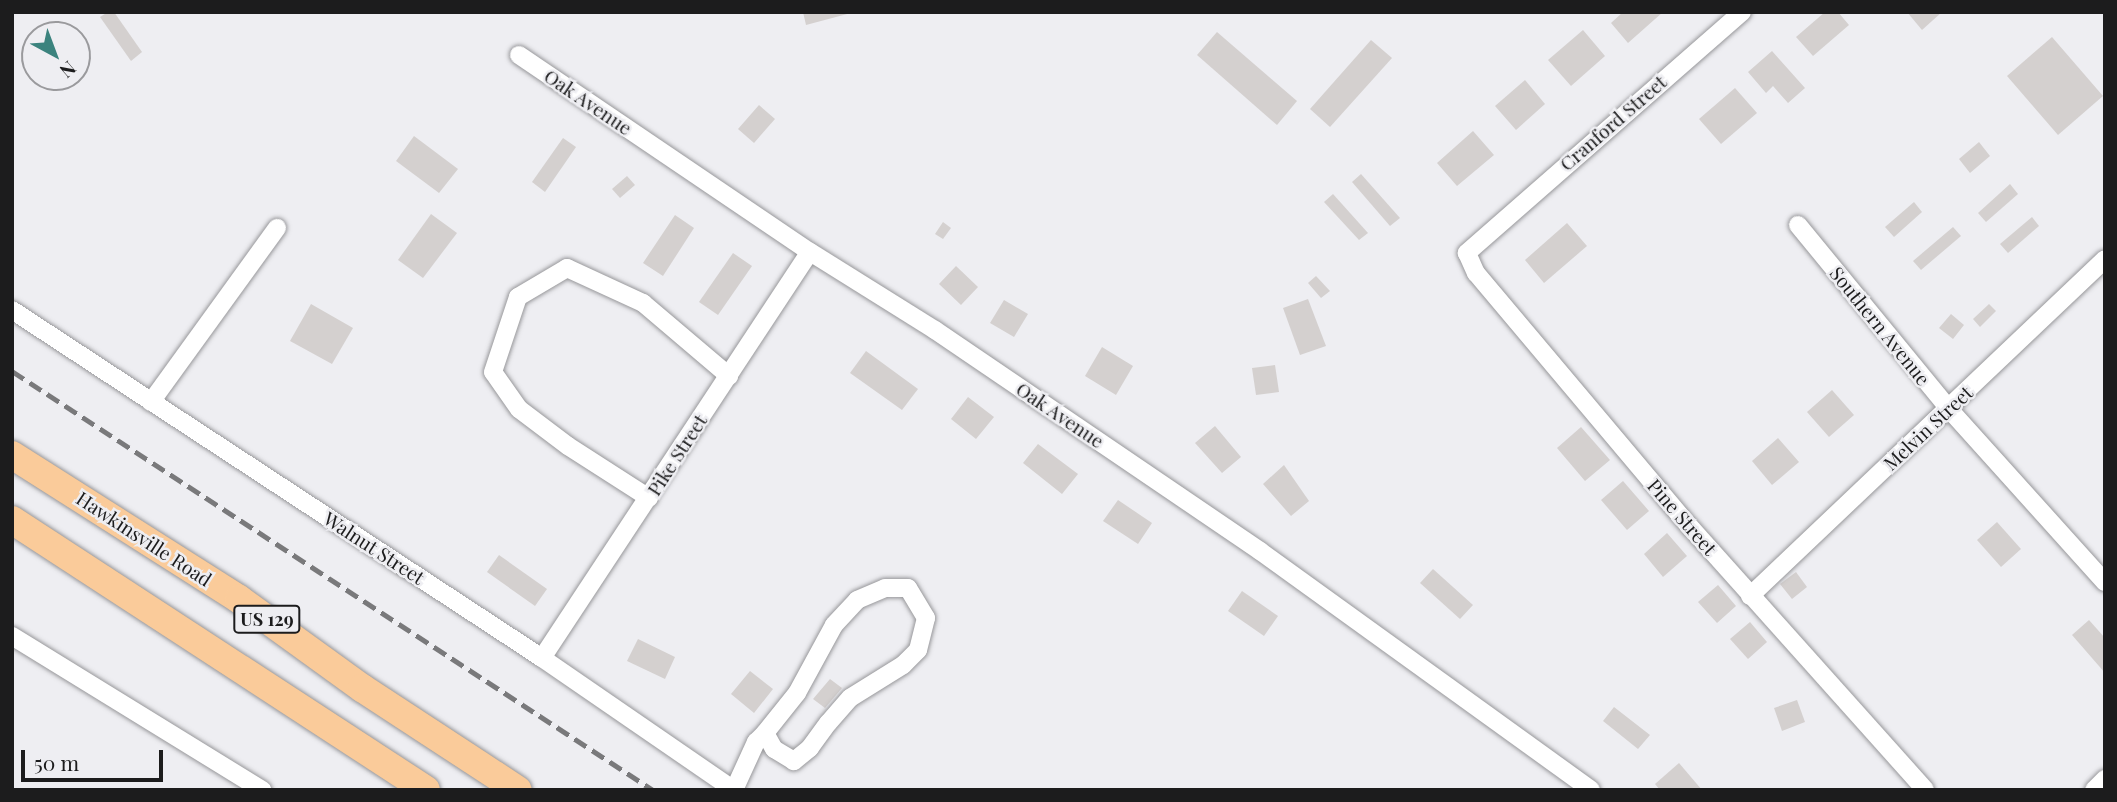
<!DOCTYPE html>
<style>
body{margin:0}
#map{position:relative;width:2117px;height:802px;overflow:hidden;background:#eeeef2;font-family:"Playfair Display",serif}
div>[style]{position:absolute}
.building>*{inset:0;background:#d4d0cf}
.roads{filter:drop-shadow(0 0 2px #97979a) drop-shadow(0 0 2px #97979a)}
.minor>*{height:18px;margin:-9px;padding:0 9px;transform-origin:9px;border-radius:9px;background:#fff}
.primary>*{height:28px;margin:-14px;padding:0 14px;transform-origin:14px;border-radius:14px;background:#facb9a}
.rail>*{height:5px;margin-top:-2.5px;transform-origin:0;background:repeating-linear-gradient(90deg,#79797b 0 14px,transparent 0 21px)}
span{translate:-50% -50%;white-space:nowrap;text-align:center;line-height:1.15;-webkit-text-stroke:5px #eeeef2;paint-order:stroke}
.shield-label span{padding:2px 5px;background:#eeeef2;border:2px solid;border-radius:5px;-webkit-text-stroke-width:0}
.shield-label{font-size:18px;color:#1c1c1d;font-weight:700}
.street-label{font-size:19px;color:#1c1c1d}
.frame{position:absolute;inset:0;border:14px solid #1c1c1d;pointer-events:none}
.north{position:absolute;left:21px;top:21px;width:70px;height:70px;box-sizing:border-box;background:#eeeef2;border:2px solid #9a9a9d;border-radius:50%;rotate:139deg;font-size:19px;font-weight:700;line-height:28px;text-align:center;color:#1c1c1d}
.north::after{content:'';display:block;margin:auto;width:24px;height:32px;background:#3b837e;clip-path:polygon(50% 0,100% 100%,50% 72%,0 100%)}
.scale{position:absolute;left:21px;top:750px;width:142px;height:32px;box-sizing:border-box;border:4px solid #1c1c1d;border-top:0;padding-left:9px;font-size:21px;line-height:24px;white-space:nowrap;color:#1c1c1d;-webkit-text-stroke:5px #eeeef2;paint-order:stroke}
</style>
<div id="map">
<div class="building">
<div style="clip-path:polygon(108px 12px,114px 12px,142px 52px,131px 61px,100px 17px)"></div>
<div style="clip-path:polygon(803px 12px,851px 12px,851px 13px,806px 25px)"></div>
<div style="clip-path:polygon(1623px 12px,1663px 12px,1628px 43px,1611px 23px)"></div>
<div style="clip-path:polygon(1825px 12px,1838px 12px,1849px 25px,1813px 56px,1796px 37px)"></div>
<div style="clip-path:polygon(1907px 12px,1942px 12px,1922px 30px)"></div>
<div style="clip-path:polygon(1583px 30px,1605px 56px,1571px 86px,1548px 60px)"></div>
<div style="clip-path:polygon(1217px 32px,1297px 101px,1277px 125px,1197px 55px)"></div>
<div style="clip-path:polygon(2052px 37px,2103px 96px,2058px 135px,2007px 76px)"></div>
<div style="clip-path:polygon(1371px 40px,1392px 58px,1330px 127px,1310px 109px)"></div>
<div style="clip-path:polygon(1772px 51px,1805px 88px,1788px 103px,1773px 86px,1766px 93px,1748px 72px)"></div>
<div style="clip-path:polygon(1525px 80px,1545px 104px,1516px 130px,1495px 106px)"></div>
<div style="clip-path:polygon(1735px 88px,1757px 113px,1721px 144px,1699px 119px)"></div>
<div style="clip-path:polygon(759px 105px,775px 119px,754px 143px,738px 129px)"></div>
<div style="clip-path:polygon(1473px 131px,1494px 155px,1457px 186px,1437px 163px)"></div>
<div style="clip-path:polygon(414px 136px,458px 169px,439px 193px,396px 161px)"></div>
<div style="clip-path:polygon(563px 138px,576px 147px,545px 192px,532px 182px)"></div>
<div style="clip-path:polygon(1979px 142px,1990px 156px,1970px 173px,1959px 159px)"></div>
<div style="clip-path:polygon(1361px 174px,1400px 218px,1390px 226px,1352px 182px)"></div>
<div style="clip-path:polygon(627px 176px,635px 185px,620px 198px,612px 189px)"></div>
<div style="clip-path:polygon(2010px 184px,2018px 194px,1986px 222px,1978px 213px)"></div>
<div style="clip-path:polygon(1333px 194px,1368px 233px,1359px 240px,1324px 202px)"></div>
<div style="clip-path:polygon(1914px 202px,1922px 212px,1894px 237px,1885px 227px)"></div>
<div style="clip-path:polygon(431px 214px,457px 233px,423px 278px,398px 260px)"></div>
<div style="clip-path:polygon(675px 215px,694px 228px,663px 276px,643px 263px)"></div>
<div style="clip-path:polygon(2032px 217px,2039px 226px,2008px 253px,2000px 244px)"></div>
<div style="clip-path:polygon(943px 222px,951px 228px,943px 239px,935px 234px)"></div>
<div style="clip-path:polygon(1567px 223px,1587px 246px,1544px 283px,1525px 260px)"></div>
<div style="clip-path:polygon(1953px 227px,1961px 236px,1921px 270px,1913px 261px)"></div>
<div style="clip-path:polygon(733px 253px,752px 266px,718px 315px,699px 302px)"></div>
<div style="clip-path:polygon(956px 266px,978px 287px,961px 305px,939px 284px)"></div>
<div style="clip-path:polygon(1316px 276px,1330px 291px,1321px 298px,1308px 283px)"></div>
<div style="clip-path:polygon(1308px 299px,1326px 346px,1300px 355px,1283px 308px)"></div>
<div style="clip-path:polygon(1004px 300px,1028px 314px,1014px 337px,990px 323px)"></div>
<div style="clip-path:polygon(311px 304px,353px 328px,332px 364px,290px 341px)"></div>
<div style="clip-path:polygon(1989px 304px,1996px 311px,1980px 327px,1973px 319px)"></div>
<div style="clip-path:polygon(1951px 314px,1964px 325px,1953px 339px,1939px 328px)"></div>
<div style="clip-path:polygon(1102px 347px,1133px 366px,1116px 395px,1085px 376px)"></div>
<div style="clip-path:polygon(866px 351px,918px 389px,902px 410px,850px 373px)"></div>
<div style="clip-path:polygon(1275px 365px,1279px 392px,1256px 395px,1252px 368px)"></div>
<div style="clip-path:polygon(1832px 390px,1854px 415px,1829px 437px,1807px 412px)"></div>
<div style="clip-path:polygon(968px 397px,994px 417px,976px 439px,951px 419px)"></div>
<div style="clip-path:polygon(1215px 426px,1241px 457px,1222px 473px,1195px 443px)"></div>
<div style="clip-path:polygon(1581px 427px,1610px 460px,1585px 481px,1557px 448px)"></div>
<div style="clip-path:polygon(1778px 438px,1799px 462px,1772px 485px,1752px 461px)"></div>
<div style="clip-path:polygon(1038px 444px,1078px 474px,1062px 494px,1023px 463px)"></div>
<div style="clip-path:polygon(1284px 465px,1309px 501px,1291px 516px,1263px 484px)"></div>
<div style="clip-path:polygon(1623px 481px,1649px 511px,1627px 530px,1601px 500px)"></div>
<div style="clip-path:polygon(1118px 500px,1152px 523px,1138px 544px,1103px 521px)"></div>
<div style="clip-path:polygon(1997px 522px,2021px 549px,2001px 567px,1977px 540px)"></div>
<div style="clip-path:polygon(1667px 533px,1687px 556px,1663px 577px,1644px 554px)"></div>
<div style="clip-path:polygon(499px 555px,547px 589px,535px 606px,487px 572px)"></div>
<div style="clip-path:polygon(1433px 569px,1473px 605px,1460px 619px,1420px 583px)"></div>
<div style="clip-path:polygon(1796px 572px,1807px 587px,1792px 599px,1780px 584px)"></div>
<div style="clip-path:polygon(1718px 585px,1736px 606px,1717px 623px,1698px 602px)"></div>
<div style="clip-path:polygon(1242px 591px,1278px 616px,1264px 636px,1228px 611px)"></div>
<div style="clip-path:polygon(2089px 620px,2105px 638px,2105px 673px,2072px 635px)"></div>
<div style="clip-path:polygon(1750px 622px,1767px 642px,1748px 659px,1730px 639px)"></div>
<div style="clip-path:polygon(638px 639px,675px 657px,665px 679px,627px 661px)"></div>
<div style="clip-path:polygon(750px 671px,773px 689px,754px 713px,731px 694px)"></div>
<div style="clip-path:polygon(830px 679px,842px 688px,825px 708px,813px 699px)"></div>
<div style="clip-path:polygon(1797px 700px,1805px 722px,1782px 731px,1774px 708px)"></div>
<div style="clip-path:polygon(1614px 707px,1650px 735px,1638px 749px,1603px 721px)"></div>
<div style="clip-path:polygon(1679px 763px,1702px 790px,1660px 790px,1655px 784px)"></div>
</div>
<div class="roads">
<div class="minor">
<div style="left:1742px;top:12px;width:366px;rotate:138.8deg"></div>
<div style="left:1467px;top:253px;width:22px;rotate:66deg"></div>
<div style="left:1476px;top:273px;width:334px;rotate:49.9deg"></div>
<div style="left:1691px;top:528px;width:351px;rotate:48.2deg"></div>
<div style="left:519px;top:55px;width:351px;rotate:34.1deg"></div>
<div style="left:810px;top:252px;width:147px;rotate:32deg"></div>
<div style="left:935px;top:330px;width:393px;rotate:34.2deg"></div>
<div style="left:1260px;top:551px;width:408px;rotate:35.8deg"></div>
<div style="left:1798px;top:225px;width:238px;rotate:50.6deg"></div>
<div style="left:1949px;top:409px;width:233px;rotate:48deg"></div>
<div style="left:12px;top:310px;width:634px;rotate:33.29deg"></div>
<div style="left:542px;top:658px;width:233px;rotate:34.5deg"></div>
<div style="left:151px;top:402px;width:215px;rotate:-54.1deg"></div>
<div style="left:649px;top:498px;width:96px;rotate:-147.3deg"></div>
<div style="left:568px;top:446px;width:61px;rotate:-142.9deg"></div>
<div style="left:519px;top:409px;width:45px;rotate:-125.1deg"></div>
<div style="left:493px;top:372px;width:79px;rotate:-71.6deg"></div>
<div style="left:518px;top:297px;width:57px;rotate:-30.6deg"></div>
<div style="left:567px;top:268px;width:84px;rotate:24.7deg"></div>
<div style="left:643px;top:303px;width:113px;rotate:40.3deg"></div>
<div style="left:885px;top:588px;width:23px"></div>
<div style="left:908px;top:588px;width:35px;rotate:59deg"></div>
<div style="left:926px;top:618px;width:33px;rotate:104deg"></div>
<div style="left:918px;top:650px;width:21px;rotate:135deg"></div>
<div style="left:903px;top:665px;width:62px;rotate:148.1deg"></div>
<div style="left:850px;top:698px;width:33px;rotate:131deg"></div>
<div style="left:828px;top:723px;width:31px;rotate:126deg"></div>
<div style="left:810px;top:748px;width:21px;rotate:141deg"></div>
<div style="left:794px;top:761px;width:23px;rotate:-149deg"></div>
<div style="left:774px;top:749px;width:18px;rotate:-119deg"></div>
<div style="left:765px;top:733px;width:51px;rotate:-51.3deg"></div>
<div style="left:797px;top:693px;width:77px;rotate:-61.4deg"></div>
<div style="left:834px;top:625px;width:34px;rotate:-47deg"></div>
<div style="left:857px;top:600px;width:30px;rotate:-23deg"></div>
<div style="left:1750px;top:596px;width:489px;rotate:-43.5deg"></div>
<div style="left:12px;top:636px;width:294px;rotate:31.6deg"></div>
<div style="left:542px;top:658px;width:486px;rotate:-56.6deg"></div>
<div style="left:734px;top:790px;width:53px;rotate:-65.4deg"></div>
<div style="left:756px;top:742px;width:13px;rotate:-45deg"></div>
<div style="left:2094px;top:790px;width:16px;rotate:-45deg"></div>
</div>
<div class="primary">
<div style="left:12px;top:455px;width:269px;rotate:32.4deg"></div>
<div style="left:239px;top:599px;width:152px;rotate:35.9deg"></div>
<div style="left:362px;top:688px;width:186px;rotate:33.2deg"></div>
<div style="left:12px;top:520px;width:494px;rotate:33.1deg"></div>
</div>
</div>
<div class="rail">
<div style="left:12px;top:371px;width:766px;rotate:33.17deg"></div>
</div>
<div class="shield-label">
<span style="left:267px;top:619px">US 129</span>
</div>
<div class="street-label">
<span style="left:588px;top:102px;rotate:34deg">Oak Avenue</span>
<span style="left:1613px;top:123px;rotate:-41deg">Cranford Street</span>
<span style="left:1880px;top:326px;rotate:51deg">Southern Avenue</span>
<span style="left:1060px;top:415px;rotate:34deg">Oak Avenue</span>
<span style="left:1928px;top:428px;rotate:-43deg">Melvin Street</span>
<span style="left:677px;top:455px;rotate:-57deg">Pike Street</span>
<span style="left:1682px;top:517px;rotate:49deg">Pine Street</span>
<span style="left:144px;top:539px;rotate:33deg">Hawkinsville Road</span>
<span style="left:374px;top:548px;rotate:33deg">Walnut Street</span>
</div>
<div class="frame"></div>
<div class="north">N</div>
<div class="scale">50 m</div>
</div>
